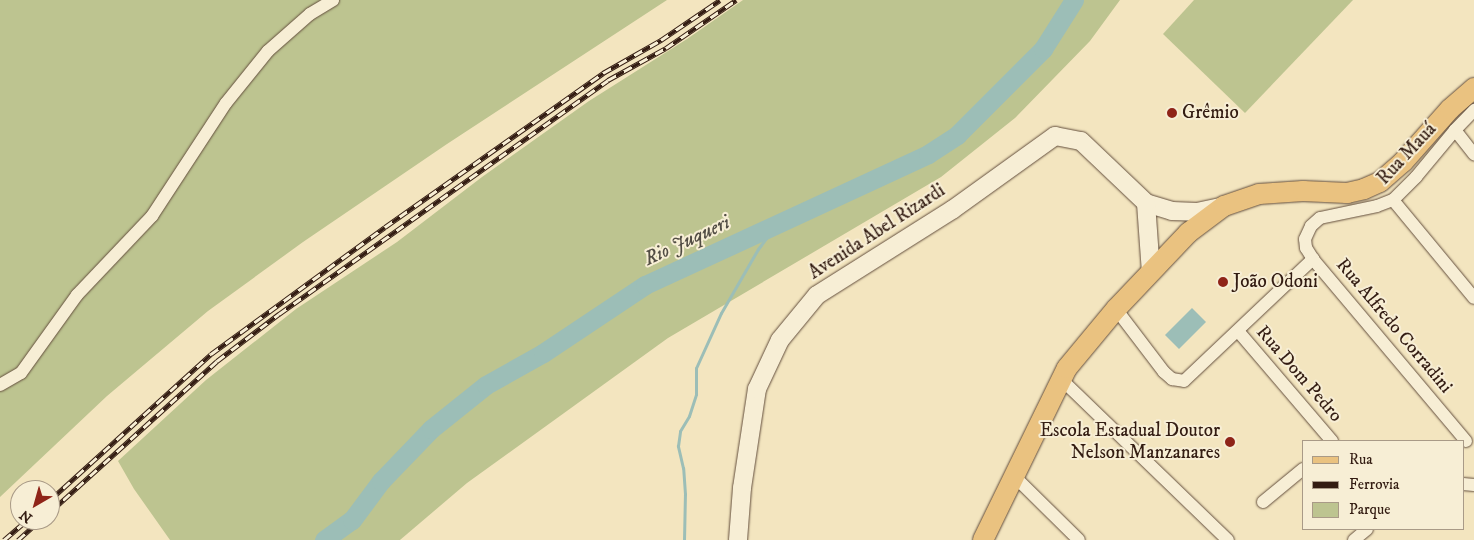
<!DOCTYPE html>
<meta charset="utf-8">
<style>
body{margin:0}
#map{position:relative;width:1474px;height:540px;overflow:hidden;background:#f3e5bf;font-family:"IM FELL DW Pica",serif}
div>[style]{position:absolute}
.green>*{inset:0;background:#bdc490}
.water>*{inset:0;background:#9cbeb7}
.stream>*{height:3px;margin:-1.5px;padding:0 1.5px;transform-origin:1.5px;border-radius:1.5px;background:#9cbeb7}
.river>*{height:19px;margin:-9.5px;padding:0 9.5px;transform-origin:9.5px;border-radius:9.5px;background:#9cbeb7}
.roads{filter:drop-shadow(0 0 1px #634e3d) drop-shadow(0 0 1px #634e3d)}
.street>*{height:12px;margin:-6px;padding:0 6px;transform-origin:6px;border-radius:6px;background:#f7eed5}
.secondary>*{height:18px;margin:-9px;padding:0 9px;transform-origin:9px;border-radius:9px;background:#f7eed5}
.primary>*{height:20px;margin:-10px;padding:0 10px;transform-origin:10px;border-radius:10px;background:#eac280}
.rail>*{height:5px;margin-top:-2.5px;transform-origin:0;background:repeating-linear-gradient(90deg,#f7eed5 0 9px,#331c12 0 18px);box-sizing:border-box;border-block:1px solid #331c12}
.dots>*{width:14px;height:14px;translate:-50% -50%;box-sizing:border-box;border:2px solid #f7eed5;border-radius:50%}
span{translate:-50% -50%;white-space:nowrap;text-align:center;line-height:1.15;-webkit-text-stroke:4px #f7eed5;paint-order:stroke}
.poi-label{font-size:19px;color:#331c12}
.left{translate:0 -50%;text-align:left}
.right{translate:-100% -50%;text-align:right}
.street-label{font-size:19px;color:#331c12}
.water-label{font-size:20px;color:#524d44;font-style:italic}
.legend{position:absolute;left:1302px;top:440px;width:162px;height:90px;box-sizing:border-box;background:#f7eed5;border:1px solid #a99a87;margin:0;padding:6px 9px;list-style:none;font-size:15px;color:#331c12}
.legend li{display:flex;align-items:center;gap:10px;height:25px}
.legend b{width:25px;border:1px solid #a99a87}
.north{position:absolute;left:10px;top:480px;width:50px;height:50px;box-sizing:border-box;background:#f7eed5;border:1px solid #a99a87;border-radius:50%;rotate:218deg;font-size:14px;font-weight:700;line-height:20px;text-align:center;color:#331c12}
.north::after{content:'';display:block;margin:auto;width:18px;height:22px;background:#8f2418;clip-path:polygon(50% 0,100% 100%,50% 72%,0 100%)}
</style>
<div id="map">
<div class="green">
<div style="clip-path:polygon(0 0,667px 0,447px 144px,303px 242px,208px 311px,107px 396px,0 497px)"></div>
<div style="clip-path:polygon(743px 0,1120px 0,1090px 41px,1015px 118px,941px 177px,668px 338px,467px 483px,400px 540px,170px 540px,134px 489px,118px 461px,206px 380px,296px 309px,397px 242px,482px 177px,589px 101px,687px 39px)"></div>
<div style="clip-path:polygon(1194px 0,1353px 0,1245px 113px,1163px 34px)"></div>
</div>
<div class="water">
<div style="clip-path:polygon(1192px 308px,1206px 322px,1179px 349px,1165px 335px)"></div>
</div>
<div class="stream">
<div style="left:684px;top:540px;width:46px;rotate:-88.8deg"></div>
<div style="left:685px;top:494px;width:26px;rotate:-94deg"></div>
<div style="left:683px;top:468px;width:23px;rotate:-103deg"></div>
<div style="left:678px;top:446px;width:15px;rotate:-82deg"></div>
<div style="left:680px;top:431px;width:17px;rotate:-59deg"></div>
<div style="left:689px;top:416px;width:23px;rotate:-72deg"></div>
<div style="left:696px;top:394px;width:26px;rotate:-90deg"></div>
<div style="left:696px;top:368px;width:60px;rotate:-65.6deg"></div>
<div style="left:721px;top:313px;width:74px;rotate:-60deg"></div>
<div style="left:758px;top:249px;width:30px;rotate:-53deg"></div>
</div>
<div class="river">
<div style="left:324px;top:540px;width:34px;rotate:-36deg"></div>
<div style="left:352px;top:520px;width:49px;rotate:-53.4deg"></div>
<div style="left:381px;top:481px;width:72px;rotate:-46.1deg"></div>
<div style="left:431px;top:429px;width:70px;rotate:-38.7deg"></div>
<div style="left:486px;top:385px;width:65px;rotate:-29.3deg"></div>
<div style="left:543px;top:353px;width:123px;rotate:-33.7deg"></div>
<div style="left:645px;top:285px;width:312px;rotate:-24.8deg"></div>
<div style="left:928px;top:154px;width:35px;rotate:-33deg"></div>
<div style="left:957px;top:135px;width:122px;rotate:-45deg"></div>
<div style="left:1043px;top:49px;width:58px;rotate:-57.7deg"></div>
</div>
<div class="roads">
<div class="street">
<div style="left:1455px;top:130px;width:31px;rotate:52deg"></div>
<div style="left:1393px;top:200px;width:127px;rotate:50.4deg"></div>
<div style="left:1116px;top:309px;width:79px;rotate:52.7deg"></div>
<div style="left:1164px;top:372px;width:11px;rotate:41deg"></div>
<div style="left:1172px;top:379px;width:12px;rotate:9deg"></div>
<div style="left:1184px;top:381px;width:178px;rotate:-43.4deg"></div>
<div style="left:1238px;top:331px;width:145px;rotate:49.5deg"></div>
<div style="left:1061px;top:379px;width:232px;rotate:44deg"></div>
<div style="left:0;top:385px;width:24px;rotate:-30deg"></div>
<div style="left:21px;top:373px;width:96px;rotate:-54.3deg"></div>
<div style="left:77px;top:295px;width:109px;rotate:-46.5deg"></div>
<div style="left:152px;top:216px;width:135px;rotate:-56.8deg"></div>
<div style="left:226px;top:103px;width:67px;rotate:-51.1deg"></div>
<div style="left:268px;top:51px;width:56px;rotate:-41.4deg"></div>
<div style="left:310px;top:14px;width:27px;rotate:-31deg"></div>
<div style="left:1466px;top:441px;width:238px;rotate:-130.1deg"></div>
<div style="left:1313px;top:259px;width:13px;rotate:-122deg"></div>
<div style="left:1306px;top:248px;width:9px;rotate:-96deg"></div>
<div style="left:1305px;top:239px;width:14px;rotate:-65deg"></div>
<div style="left:1311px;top:226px;width:12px;rotate:-42deg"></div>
<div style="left:1320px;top:218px;width:58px;rotate:-11.9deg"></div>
<div style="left:1377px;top:206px;width:17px;rotate:-21deg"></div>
<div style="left:1393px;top:200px;width:33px;rotate:-45deg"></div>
<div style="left:1416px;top:177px;width:61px;rotate:-50.3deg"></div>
<div style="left:1455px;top:130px;width:28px;rotate:-46deg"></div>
<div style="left:1014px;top:476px;width:91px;rotate:44.6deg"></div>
<div style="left:1463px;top:484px;width:11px;rotate:5deg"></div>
<div style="left:1263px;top:502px;width:52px;rotate:-39.5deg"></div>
<div style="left:1354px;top:540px;width:17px;rotate:-40deg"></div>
</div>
<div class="secondary">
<div style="left:1146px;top:203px;width:27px;rotate:17deg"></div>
<div style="left:1172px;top:211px;width:25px;rotate:2deg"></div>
<div style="left:1197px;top:212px;width:25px;rotate:-12deg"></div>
<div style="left:1146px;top:203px;width:69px;rotate:85.9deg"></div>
<div style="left:738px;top:540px;width:52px;rotate:-85.6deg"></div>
<div style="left:742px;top:488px;width:100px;rotate:-81.4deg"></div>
<div style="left:757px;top:389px;width:54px;rotate:-64.9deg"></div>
<div style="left:780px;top:340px;width:58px;rotate:-50.6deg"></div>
<div style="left:817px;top:295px;width:160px;rotate:-32.2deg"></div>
<div style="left:952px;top:210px;width:127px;rotate:-35.7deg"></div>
<div style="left:1055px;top:136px;width:26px;rotate:11deg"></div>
<div style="left:1081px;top:141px;width:90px;rotate:43.6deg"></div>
</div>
<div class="primary">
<div style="left:983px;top:540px;width:191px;rotate:-64deg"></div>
<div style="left:1067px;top:368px;width:77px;rotate:-50.3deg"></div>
<div style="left:1116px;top:309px;width:105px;rotate:-46.5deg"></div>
<div style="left:1188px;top:233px;width:45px;rotate:-36.9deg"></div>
<div style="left:1224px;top:206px;width:37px;rotate:-19deg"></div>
<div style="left:1259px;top:194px;width:44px;rotate:-3.9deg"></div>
<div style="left:1303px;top:191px;width:44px;rotate:2.6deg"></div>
<div style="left:1347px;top:193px;width:17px;rotate:-13deg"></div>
<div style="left:1364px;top:189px;width:17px;rotate:-24deg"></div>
<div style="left:1380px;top:182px;width:30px;rotate:-41deg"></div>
<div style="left:1403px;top:162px;width:71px;rotate:-48.4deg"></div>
<div style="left:1450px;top:109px;width:32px;rotate:-41deg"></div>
</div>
</div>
<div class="rail">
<div style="left:50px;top:500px;width:217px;rotate:-42.2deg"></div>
<div style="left:211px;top:354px;width:215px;rotate:-36.1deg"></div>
<div style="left:385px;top:227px;width:267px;rotate:-35.2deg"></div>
<div style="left:603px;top:73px;width:67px;rotate:-29.6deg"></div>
<div style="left:661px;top:40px;width:71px;rotate:-34.1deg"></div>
<div style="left:50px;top:512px;width:225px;rotate:-42.1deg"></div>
<div style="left:217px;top:361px;width:78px;rotate:-37.2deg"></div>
<div style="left:279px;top:314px;width:404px;rotate:-35.4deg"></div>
<div style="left:608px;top:80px;width:66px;rotate:-28.9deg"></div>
<div style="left:666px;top:48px;width:85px;rotate:-34.4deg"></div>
<div style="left:4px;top:540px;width:30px;rotate:-41deg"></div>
<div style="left:18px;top:540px;width:30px;rotate:-42deg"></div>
</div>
<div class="dots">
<div style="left:1172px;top:113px;background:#8f2418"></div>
<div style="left:1223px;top:282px;background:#8f2418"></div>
<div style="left:1230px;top:442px;background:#8f2418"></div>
</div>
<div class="poi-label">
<span class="left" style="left:1182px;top:113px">Grêmio</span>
<span class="left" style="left:1233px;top:282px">João Odoni</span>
<span class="right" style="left:1220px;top:442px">Escola Estadual Doutor<br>Nelson Manzanares</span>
</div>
<div class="street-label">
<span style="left:1407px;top:154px;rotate:-47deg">Rua Mauá</span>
<span style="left:877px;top:232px;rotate:-33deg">Avenida Abel Rizardi</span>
<span style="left:1394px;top:326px;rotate:50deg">Rua Alfredo Corradini</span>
<span style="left:1299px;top:374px;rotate:49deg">Rua Dom Pedro</span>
</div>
<div class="water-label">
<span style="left:687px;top:241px;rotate:-25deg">Rio Juqueri</span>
</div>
<ul class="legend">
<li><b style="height:6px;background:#eac280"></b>Rua</li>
<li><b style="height:6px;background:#331c12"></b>Ferrovia</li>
<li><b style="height:14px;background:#bdc490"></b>Parque</li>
</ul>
<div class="north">N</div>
</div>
